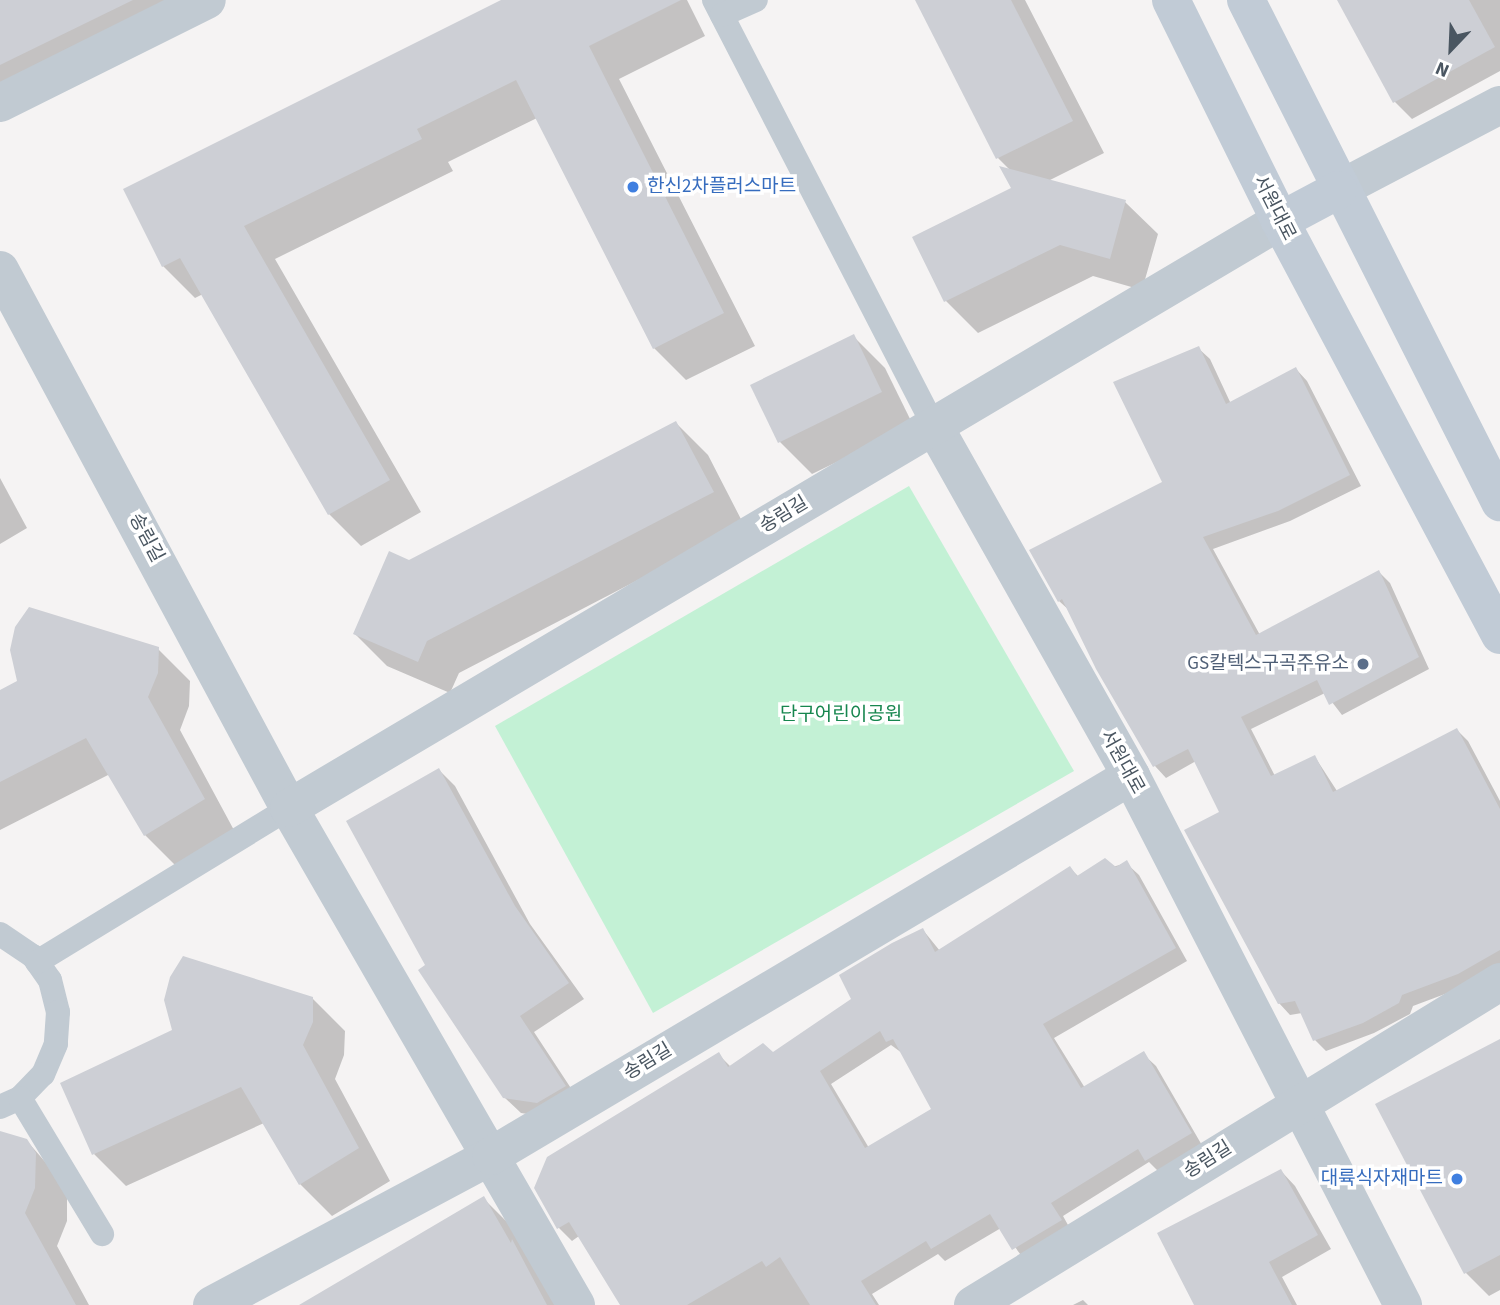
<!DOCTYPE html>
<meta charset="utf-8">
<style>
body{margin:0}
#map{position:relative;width:1500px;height:1305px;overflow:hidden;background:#f5f3f3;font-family:"Source Sans 3","Noto Sans KR",sans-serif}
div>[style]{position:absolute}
.green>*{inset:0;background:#c3f1d5}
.shadow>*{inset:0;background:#0003}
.building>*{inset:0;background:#cdcfd5}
.lane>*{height:24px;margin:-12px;padding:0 12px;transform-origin:12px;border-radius:12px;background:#c1cad2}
.street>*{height:38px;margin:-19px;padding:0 19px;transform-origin:19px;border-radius:19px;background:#c1cad2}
.secondary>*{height:38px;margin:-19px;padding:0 19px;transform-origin:19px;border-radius:19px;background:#c1cbd6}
.dots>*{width:19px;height:19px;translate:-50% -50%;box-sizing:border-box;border:4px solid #fff;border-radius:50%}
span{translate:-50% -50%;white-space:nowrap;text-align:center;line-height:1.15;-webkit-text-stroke:7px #fff;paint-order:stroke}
.shop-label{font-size:19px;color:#366cbe}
.left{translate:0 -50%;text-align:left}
.right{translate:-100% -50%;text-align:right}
.street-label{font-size:19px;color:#4a5661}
.service-label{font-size:19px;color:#4e5e75}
.park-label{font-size:19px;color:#17864f}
.north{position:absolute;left:1416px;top:14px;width:70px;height:70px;-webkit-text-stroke:5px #fff;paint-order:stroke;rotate:203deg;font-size:19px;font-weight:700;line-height:28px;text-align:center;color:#4a5661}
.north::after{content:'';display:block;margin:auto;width:24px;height:32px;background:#4a5661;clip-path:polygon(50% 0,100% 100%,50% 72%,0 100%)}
</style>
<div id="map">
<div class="green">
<div style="clip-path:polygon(909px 486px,1074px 771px,653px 1013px,495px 726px)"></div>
</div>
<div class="shadow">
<div style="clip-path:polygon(0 0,167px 0,0 91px)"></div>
<div style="clip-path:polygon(505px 0,687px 0,705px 36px,619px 79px,755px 346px,686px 380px,654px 348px,537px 118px,448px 162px,453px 171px,275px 259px,421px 512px,361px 546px,329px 514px,203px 294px,195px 298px,163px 266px)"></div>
<div style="clip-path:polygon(917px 0,1025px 0,1104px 153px,1048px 181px,1125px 202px,1158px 234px,1142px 290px,1093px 276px,978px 333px,946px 301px,914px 238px,1013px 189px,1010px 170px,998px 158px)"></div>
<div style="clip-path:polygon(1339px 0,1500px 0,1500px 71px,1412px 119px,1395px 102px)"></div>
<div style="clip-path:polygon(853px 336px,885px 368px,913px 425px,812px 474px,780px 442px,752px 386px)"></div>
<div style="clip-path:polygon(1198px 348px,1210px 359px,1231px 404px,1296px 369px,1307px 381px,1361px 486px,1290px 521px,1213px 549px,1260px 635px,1379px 572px,1390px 583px,1429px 669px,1342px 715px,1325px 693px,1251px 729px,1275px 776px,1315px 757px,1337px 791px,1457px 730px,1468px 741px,1500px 801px,1500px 967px,1469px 985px,1413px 1006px,1410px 1014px,1374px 1033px,1326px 1051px,1315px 1040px,1302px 1013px,1290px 1015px,1279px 1003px,1222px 812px,1196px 761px,1166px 778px,1155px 766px,1070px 611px,1059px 601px,1164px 483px)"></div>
<div style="clip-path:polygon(676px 423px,708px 455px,744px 525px,459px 673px,450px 693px,387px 666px,355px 634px,409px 562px)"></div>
<div style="clip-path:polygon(0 478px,27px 528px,0 544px)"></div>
<div style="clip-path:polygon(158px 649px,190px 681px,189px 706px,180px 730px,235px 832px,177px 867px,145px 835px,110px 774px,0 830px,0 692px,19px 682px)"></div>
<div style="clip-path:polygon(439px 770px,455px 786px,530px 924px,584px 999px,534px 1032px,580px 1102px,554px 1118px,521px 1113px,504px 1097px,428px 966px)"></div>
<div style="clip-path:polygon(evenodd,1126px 863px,1139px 875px,1187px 961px,1054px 1038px,1085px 1088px,1143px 1054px,1156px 1066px,1203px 1147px,1159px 1172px,1149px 1162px,1063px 1216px,1073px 1234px,1026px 1262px,1001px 1228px,945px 1261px,938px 1254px,872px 1294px,879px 1305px,622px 1305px,579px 1236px,572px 1241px,559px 1228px,536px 1188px,719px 1055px,731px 1067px,772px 1054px,854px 1000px,923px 930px,940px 951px,1070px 868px,1079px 877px,1126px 863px,891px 1045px,902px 1053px,933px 1109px,869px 1148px,831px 1084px,891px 1045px)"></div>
<div style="clip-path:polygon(312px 998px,345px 1031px,344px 1055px,335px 1079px,390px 1181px,332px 1216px,300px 1184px,264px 1123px,126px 1186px,94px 1154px,174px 1031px)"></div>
<div style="clip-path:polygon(1500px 1041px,1500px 1290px,1489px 1296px,1466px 1273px)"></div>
<div style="clip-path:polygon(0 1133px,27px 1141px,67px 1187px,67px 1221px,57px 1246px,89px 1305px,0 1305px)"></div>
<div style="clip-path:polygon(1281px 1171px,1295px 1186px,1331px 1249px,1282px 1277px,1297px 1305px,1196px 1305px)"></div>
<div style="clip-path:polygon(483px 1198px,507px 1222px,559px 1305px,302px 1305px)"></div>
<div style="clip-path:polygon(1083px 1300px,1088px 1305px,1073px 1305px)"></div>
</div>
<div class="building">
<div style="clip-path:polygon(0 0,133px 0,0 65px)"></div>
<div style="clip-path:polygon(501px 0,681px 0,589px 46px,724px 313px,653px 349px,516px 80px,417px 129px,422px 139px,244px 226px,390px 480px,328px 515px,180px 258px,162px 267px,123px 189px)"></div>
<div style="clip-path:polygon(915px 0,1011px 0,1073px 121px,996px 159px)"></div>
<div style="clip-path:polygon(1337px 0,1469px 0,1495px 47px,1393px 103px)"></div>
<div style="clip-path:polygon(999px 166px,1126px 200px,1110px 259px,1060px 245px,944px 302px,912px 237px,1011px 188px)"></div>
<div style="clip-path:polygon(854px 334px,882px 392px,778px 443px,750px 385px)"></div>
<div style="clip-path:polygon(1199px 346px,1226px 404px,1296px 367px,1350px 475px,1278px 511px,1203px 537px,1256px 635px,1379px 570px,1419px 657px,1329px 705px,1317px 680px,1241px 717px,1271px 776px,1315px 755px,1333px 792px,1457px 728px,1500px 809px,1500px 950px,1458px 974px,1402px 995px,1399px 1003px,1363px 1023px,1313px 1041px,1295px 1001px,1278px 1004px,1184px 830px,1219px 812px,1188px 749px,1153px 767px,1096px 669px,1062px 599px,1058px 602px,1029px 550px,1162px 482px,1113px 382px)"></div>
<div style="clip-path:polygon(676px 421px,714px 492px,427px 641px,418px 662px,353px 634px,389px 551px,409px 560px)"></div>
<div style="clip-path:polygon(29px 607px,159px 647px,158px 673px,148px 697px,205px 799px,144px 836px,86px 738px,0 782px,0 690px,17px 681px,10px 650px,15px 627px)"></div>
<div style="clip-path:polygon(439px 768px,515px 906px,569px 983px,520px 1016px,566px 1086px,537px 1103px,503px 1098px,418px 970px,425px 965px,346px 821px)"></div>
<div style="clip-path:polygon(evenodd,1105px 858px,1116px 867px,1127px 860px,1176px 948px,1043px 1024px,1081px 1088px,1144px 1051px,1192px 1133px,1145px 1161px,1138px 1149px,1051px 1203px,1062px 1220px,1012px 1250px,990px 1214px,931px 1249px,926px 1241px,861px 1281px,876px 1305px,810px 1305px,780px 1257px,766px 1267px,762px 1261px,687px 1305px,620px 1305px,569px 1222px,557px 1229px,534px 1188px,547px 1157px,719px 1052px,728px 1067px,763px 1043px,773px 1052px,851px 999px,839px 975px,892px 943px,923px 928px,935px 952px,1070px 866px,1077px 876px,1105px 858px,880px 1031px,886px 1042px,893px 1039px,931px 1109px,865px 1148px,820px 1071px,880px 1031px)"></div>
<div style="clip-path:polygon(183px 956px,313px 997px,313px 1022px,303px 1045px,359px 1148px,299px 1185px,241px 1087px,92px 1155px,60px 1083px,172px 1030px,164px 1000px,170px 977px)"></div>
<div style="clip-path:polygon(1500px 1039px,1500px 1255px,1464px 1274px,1375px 1104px)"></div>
<div style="clip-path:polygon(0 1131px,27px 1139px,36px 1153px,35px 1188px,25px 1213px,76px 1305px,0 1305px)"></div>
<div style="clip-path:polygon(1281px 1169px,1318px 1235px,1269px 1262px,1292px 1305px,1194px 1305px,1157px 1233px)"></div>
<div style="clip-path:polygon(484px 1196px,511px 1243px,512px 1239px,547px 1305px,299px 1305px)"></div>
</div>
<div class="lane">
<div style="left:714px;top:0;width:479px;rotate:62.7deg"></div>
<div style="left:722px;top:15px;width:37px;rotate:-24deg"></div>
<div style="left:0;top:934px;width:40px;rotate:34deg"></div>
<div style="left:33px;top:956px;width:29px;rotate:55deg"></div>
<div style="left:50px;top:980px;width:33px;rotate:76deg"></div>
<div style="left:58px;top:1012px;width:32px;rotate:94deg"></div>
<div style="left:56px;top:1044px;width:33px;rotate:113deg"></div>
<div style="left:43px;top:1074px;width:33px;rotate:134deg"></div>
<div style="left:20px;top:1098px;width:22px;rotate:156deg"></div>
<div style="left:37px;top:962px;width:295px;rotate:-31.4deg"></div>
<div style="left:20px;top:1098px;width:159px;rotate:58.9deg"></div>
</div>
<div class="street">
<div style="left:0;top:103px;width:231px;rotate:-26.5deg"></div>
<div style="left:1338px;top:190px;width:183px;rotate:-27.7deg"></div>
<div style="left:0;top:270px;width:611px;rotate:61.76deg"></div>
<div style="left:289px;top:808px;width:574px;rotate:60deg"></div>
<div style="left:934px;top:426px;width:402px;rotate:60.6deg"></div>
<div style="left:1131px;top:776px;width:595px;rotate:62.79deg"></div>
<div style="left:289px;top:808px;width:1152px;rotate:-30.64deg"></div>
<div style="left:212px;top:1305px;width:316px;rotate:-28.1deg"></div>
<div style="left:491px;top:1156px;width:744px;rotate:-30.7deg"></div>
<div style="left:973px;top:1305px;width:618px;rotate:-31.5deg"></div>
</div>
<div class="secondary">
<div style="left:1171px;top:0;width:246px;rotate:63.7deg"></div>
<div style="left:1280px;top:221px;width:469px;rotate:62deg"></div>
<div style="left:1246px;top:0;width:563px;rotate:63.16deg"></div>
<div style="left:1280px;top:221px;width:66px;rotate:-28.1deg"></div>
</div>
<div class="dots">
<div style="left:633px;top:187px;background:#3f7fe0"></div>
<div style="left:1363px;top:664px;background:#5c6f8a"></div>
<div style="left:1457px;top:1179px;background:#3f7fe0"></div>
</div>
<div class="shop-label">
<span class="left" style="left:647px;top:187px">한신2차플러스마트</span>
<span class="right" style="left:1443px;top:1179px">대륙식자재마트</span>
</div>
<div class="street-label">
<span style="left:1274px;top:208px;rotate:63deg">서원대로</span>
<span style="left:784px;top:515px;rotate:-31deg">송림길</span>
<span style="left:146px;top:538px;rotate:62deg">송림길</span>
<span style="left:1122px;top:762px;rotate:61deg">서원대로</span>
<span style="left:648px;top:1062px;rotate:-31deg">송림길</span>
<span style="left:1208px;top:1160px;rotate:-32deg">송림길</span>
</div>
<div class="service-label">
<span class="right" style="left:1349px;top:664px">GS칼텍스구곡주유소</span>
</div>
<div class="park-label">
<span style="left:841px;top:715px">단구어린이공원</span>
</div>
<div class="north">N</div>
</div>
